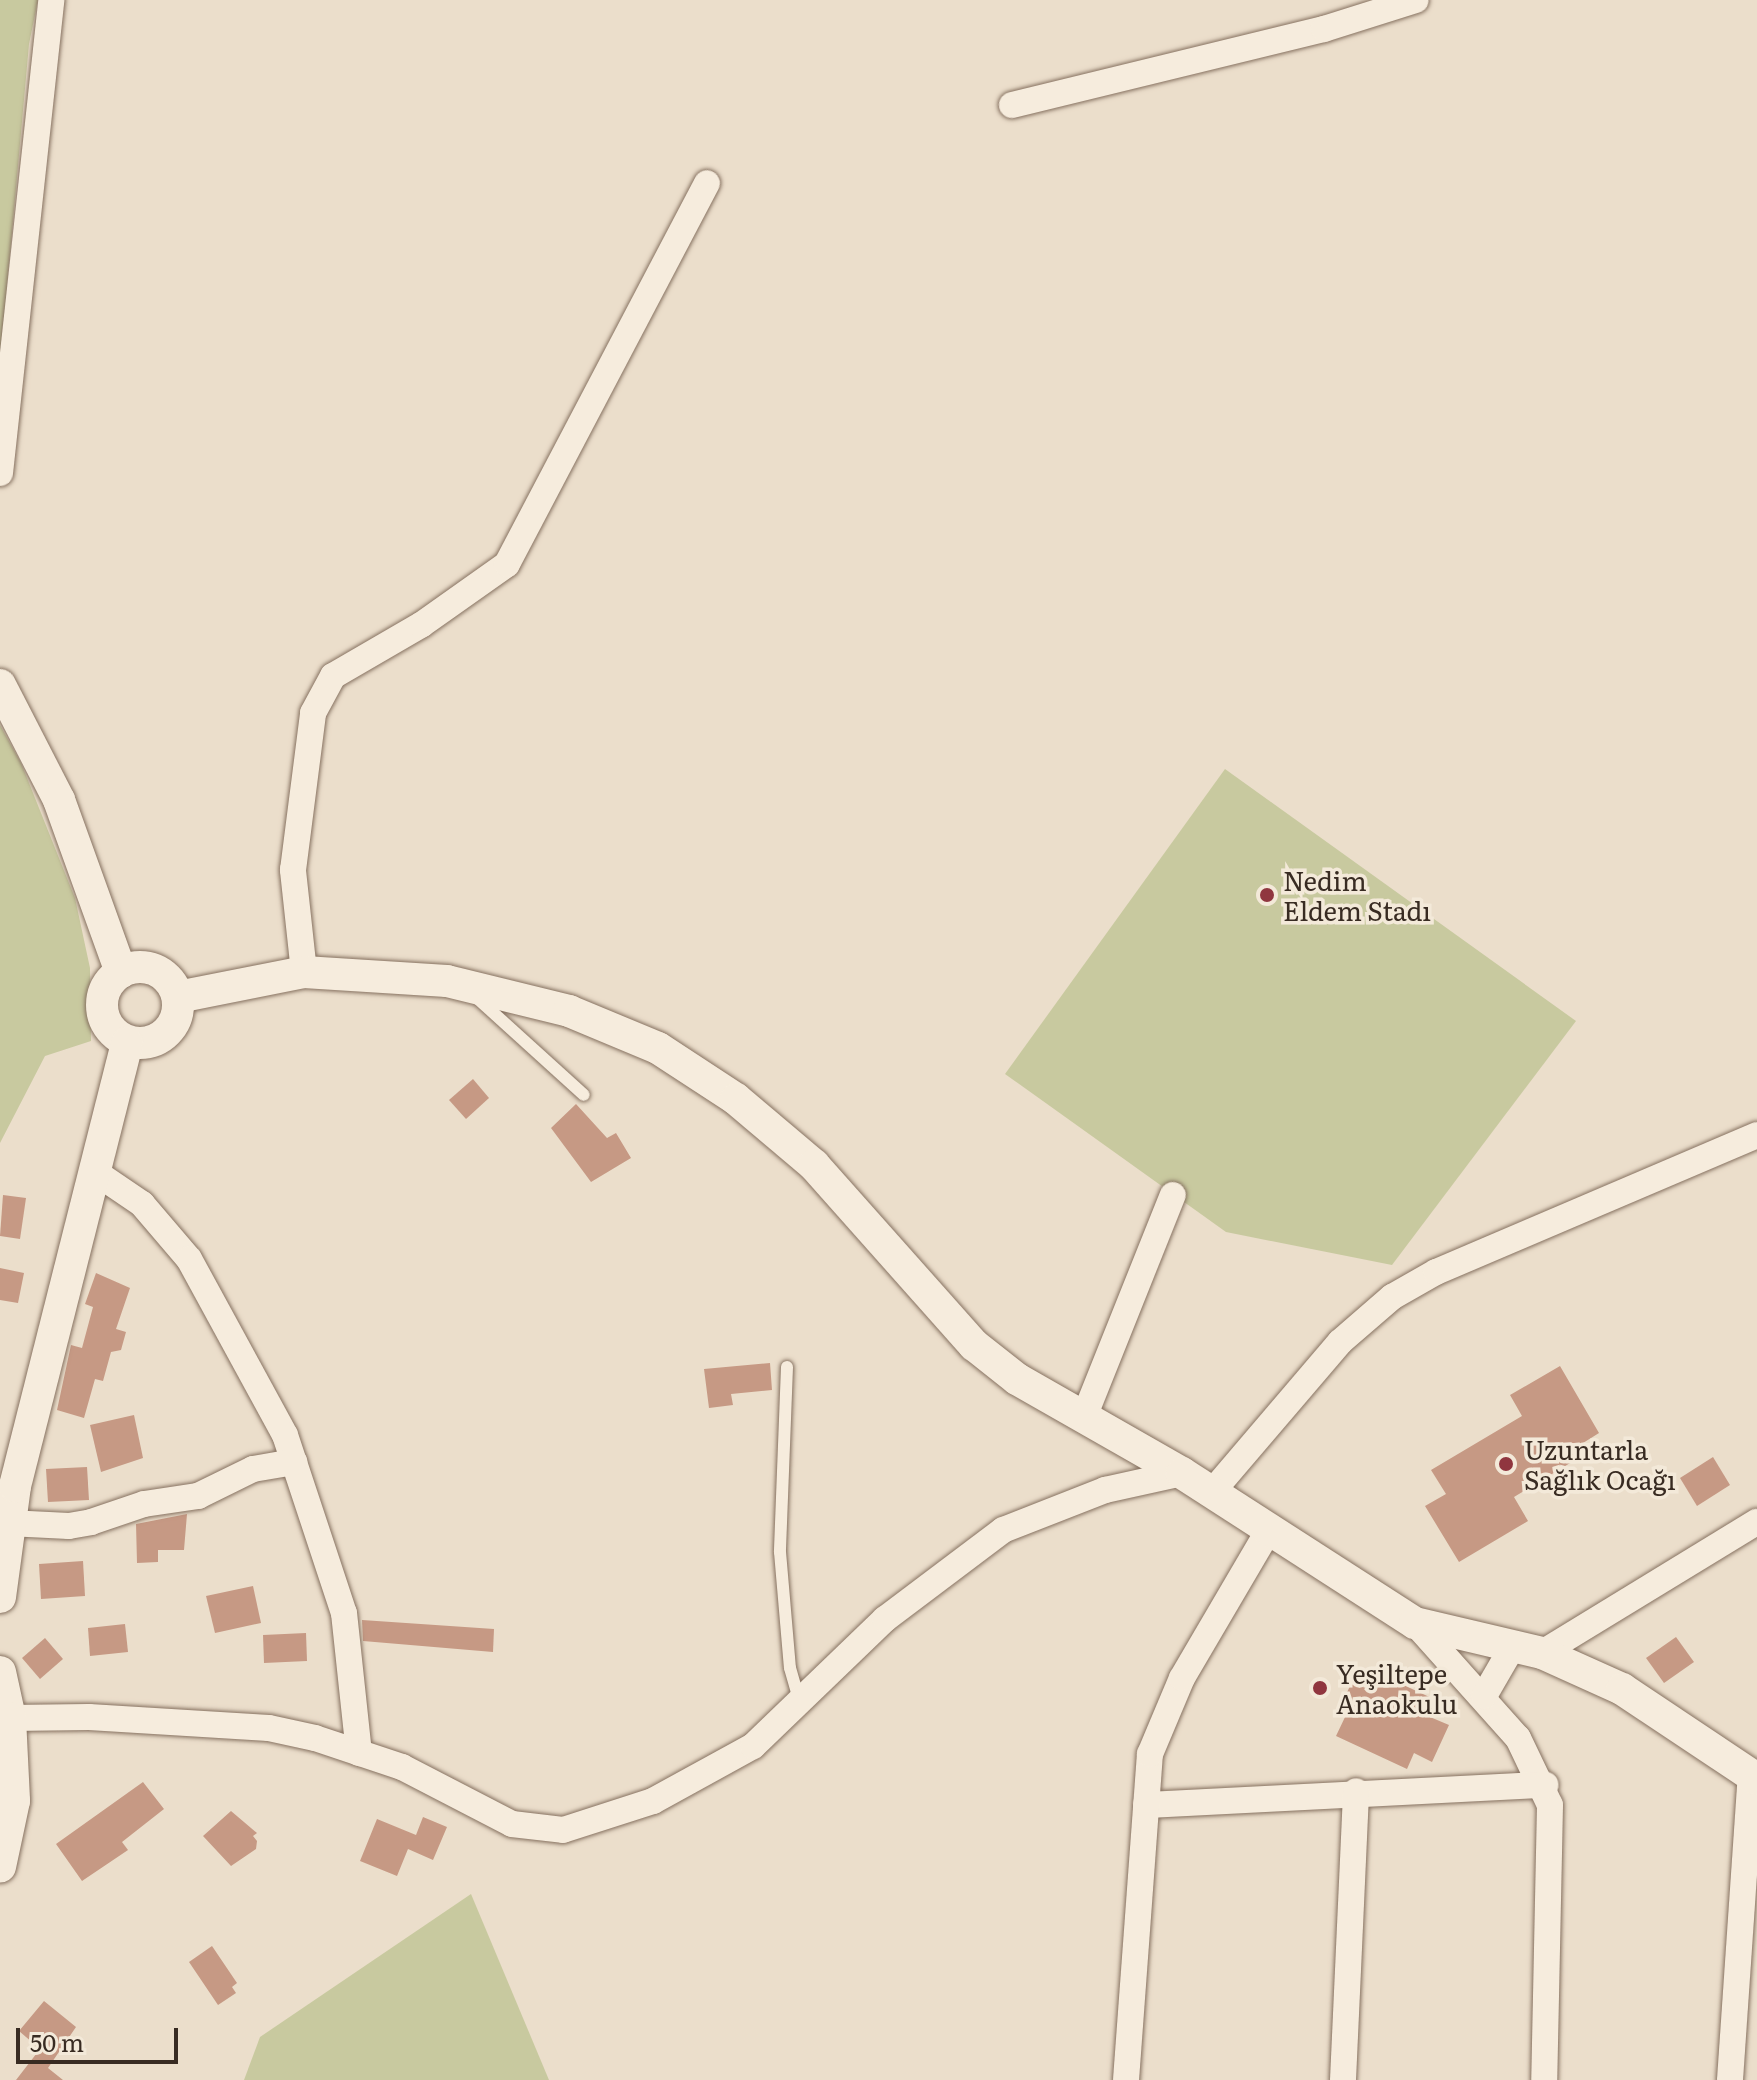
<!DOCTYPE html>
<meta charset="utf-8">
<style>
body{margin:0}
#map{position:relative;width:1757px;height:2080px;overflow:hidden;background:#ebdecb;font-family:Literata,serif}
div>[style]{position:absolute}
.green>*{inset:0;background:#c8c99f}
.building>*{inset:0;background:#c69984}
.roads{filter:drop-shadow(0 0 2px #867160) drop-shadow(0 0 2px #867160)}
.service>*{height:12px;margin:-6px;padding:0 6px;transform-origin:6px;border-radius:6px;background:#f6ecdd}
.minor>*{height:26px;margin:-13px;padding:0 13px;transform-origin:13px;border-radius:13px;background:#f6ecdd}
.tertiary>*{height:32px;margin:-16px;padding:0 16px;transform-origin:16px;border-radius:16px;background:#f6ecdd}
.tertiary>.ring{margin:-16px;padding:0;box-sizing:content-box;background:none;border:32px solid #f6ecdd;border-radius:50%}
.dots>*{width:22px;height:22px;translate:-50% -50%;box-sizing:border-box;border:4px solid #f3e9d9;border-radius:50%}
span{translate:-50% -50%;white-space:nowrap;text-align:center;line-height:1.15;-webkit-text-stroke:7px #f3e9d9;paint-order:stroke}
.poi-label{font-size:26px;color:#382b22}
.left{translate:0 -50%;text-align:left}
.scale{position:absolute;left:16px;top:2028px;width:162px;height:36px;box-sizing:border-box;border:4px solid #382b22;border-top:0;padding-left:10px;font-size:24px;line-height:28px;white-space:nowrap;color:#382b22;-webkit-text-stroke:6px #f3e9d9;paint-order:stroke}
</style>
<div id="map">
<div class="green">
<div style="clip-path:polygon(0 0,38px 0,29px 44px,0 365px)"></div>
<div style="clip-path:polygon(0 725px,21px 763px,75px 898px,90px 968px,91px 1041px,45px 1056px,0 1143px)"></div>
<div style="clip-path:polygon(1225px 769px,1576px 1021px,1392px 1265px,1226px 1232px,1005px 1074px)"></div>
<div style="clip-path:polygon(471px 1894px,549px 2080px,244px 2080px,260px 2037px)"></div>
</div>
<div class="building">
<div style="clip-path:polygon(473px 1079px,489px 1098px,466px 1119px,449px 1100px)"></div>
<div style="clip-path:polygon(576px 1104px,607px 1138px,616px 1133px,631px 1158px,591px 1182px,551px 1128px)"></div>
<div style="clip-path:polygon(3px 1195px,26px 1198px,20px 1239px,0 1236px)"></div>
<div style="clip-path:polygon(0 1268px,24px 1273px,18px 1303px,0 1300px)"></div>
<div style="clip-path:polygon(96px 1273px,130px 1288px,116px 1329px,126px 1332px,121px 1350px,111px 1352px,103px 1381px,95px 1379px,84px 1418px,57px 1410px,71px 1345px,82px 1348px,93px 1307px,85px 1304px)"></div>
<div style="clip-path:polygon(770px 1363px,772px 1390px,731px 1394px,733px 1405px,709px 1408px,704px 1369px)"></div>
<div style="clip-path:polygon(1560px 1366px,1599px 1433px,1575px 1448px,1580px 1457px,1514px 1497px,1528px 1521px,1459px 1562px,1425px 1506px,1446px 1494px,1431px 1470px,1522px 1416px,1510px 1395px)"></div>
<div style="clip-path:polygon(134px 1415px,143px 1458px,101px 1472px,90px 1425px)"></div>
<div style="clip-path:polygon(1713px 1457px,1730px 1485px,1697px 1506px,1680px 1478px)"></div>
<div style="clip-path:polygon(87px 1467px,89px 1500px,48px 1502px,46px 1469px)"></div>
<div style="clip-path:polygon(187px 1514px,184px 1550px,158px 1550px,158px 1562px,137px 1563px,136px 1524px)"></div>
<div style="clip-path:polygon(83px 1561px,85px 1596px,41px 1599px,39px 1564px)"></div>
<div style="clip-path:polygon(253px 1586px,261px 1623px,215px 1633px,206px 1596px)"></div>
<div style="clip-path:polygon(362px 1620px,494px 1629px,493px 1652px,363px 1641px)"></div>
<div style="clip-path:polygon(125px 1624px,128px 1652px,90px 1656px,88px 1628px)"></div>
<div style="clip-path:polygon(306px 1633px,307px 1661px,264px 1663px,263px 1635px)"></div>
<div style="clip-path:polygon(1676px 1637px,1694px 1662px,1664px 1683px,1646px 1658px)"></div>
<div style="clip-path:polygon(45px 1638px,63px 1659px,40px 1679px,22px 1658px)"></div>
<div style="clip-path:polygon(1369px 1669px,1438px 1701px,1430px 1717px,1449px 1725px,1432px 1762px,1414px 1753px,1407px 1769px,1336px 1736px,1346px 1715px,1338px 1711px,1351px 1684px,1360px 1688px)"></div>
<div style="clip-path:polygon(143px 1782px,164px 1809px,122px 1842px,128px 1850px,82px 1881px,56px 1844px)"></div>
<div style="clip-path:polygon(231px 1811px,257px 1833px,253px 1836px,257px 1841px,256px 1849px,231px 1866px,203px 1836px)"></div>
<div style="clip-path:polygon(423px 1817px,447px 1827px,433px 1860px,408px 1849px,397px 1876px,360px 1861px,377px 1819px,416px 1835px)"></div>
<div style="clip-path:polygon(212px 1946px,237px 1983px,232px 1987px,236px 1993px,218px 2005px,189px 1962px)"></div>
<div style="clip-path:polygon(44px 2001px,76px 2027px,48px 2068px,63px 2080px,16px 2080px,40px 2049px,19px 2031px)"></div>
</div>
<div class="roads">
<div class="service">
<div style="left:477px;top:998px;width:144px;rotate:42.2deg"></div>
<div style="left:787px;top:1367px;width:185px;rotate:92.2deg"></div>
<div style="left:780px;top:1552px;width:116px;rotate:85.1deg"></div>
<div style="left:790px;top:1668px;width:35px;rotate:74deg"></div>
</div>
<div class="minor">
<div style="left:1012px;top:105px;width:321px;rotate:-13.7deg"></div>
<div style="left:1324px;top:29px;width:96px;rotate:-17.5deg"></div>
<div style="left:0;top:473px;width:476px;rotate:-83.8deg"></div>
<div style="left:304px;top:972px;width:103px;rotate:-96.2deg"></div>
<div style="left:293px;top:870px;width:158px;rotate:-82.7deg"></div>
<div style="left:313px;top:713px;width:42px;rotate:-61.6deg"></div>
<div style="left:333px;top:676px;width:102px;rotate:-30.1deg"></div>
<div style="left:421px;top:625px;width:105px;rotate:-35.3deg"></div>
<div style="left:507px;top:564px;width:430px;rotate:-62.3deg"></div>
<div style="left:95px;top:1172px;width:57px;rotate:34.2deg"></div>
<div style="left:142px;top:1204px;width:72px;rotate:49.5deg"></div>
<div style="left:189px;top:1259px;width:200px;rotate:61.4deg"></div>
<div style="left:285px;top:1435px;width:188px;rotate:71.7deg"></div>
<div style="left:344px;top:1613px;width:141px;rotate:83.9deg"></div>
<div style="left:1084px;top:1417px;width:239px;rotate:-68.2deg"></div>
<div style="left:1212px;top:1492px;width:197px;rotate:-49.5deg"></div>
<div style="left:1340px;top:1342px;width:69px;rotate:-40.9deg"></div>
<div style="left:1392px;top:1297px;width:51px;rotate:-29.6deg"></div>
<div style="left:1436px;top:1272px;width:349px;rotate:-23.1deg"></div>
<div style="left:8px;top:1523px;width:61px;rotate:2.8deg"></div>
<div style="left:69px;top:1526px;width:22px;rotate:-10deg"></div>
<div style="left:91px;top:1522px;width:56px;rotate:-18.8deg"></div>
<div style="left:144px;top:1504px;width:55px;rotate:-8.4deg"></div>
<div style="left:198px;top:1496px;width:61px;rotate:-26.1deg"></div>
<div style="left:253px;top:1469px;width:42px;rotate:-9.7deg"></div>
<div style="left:1415px;top:1623px;width:154px;rotate:48.2deg"></div>
<div style="left:1518px;top:1738px;width:74px;rotate:64.5deg"></div>
<div style="left:1550px;top:1805px;width:275px;rotate:91.2deg"></div>
<div style="left:1542px;top:1653px;width:252px;rotate:-31.4deg"></div>
<div style="left:1484px;top:1696px;width:58px;rotate:-59.9deg"></div>
<div style="left:10px;top:1718px;width:79px;rotate:-0.7deg"></div>
<div style="left:89px;top:1717px;width:180px;rotate:3.5deg"></div>
<div style="left:269px;top:1728px;width:47px;rotate:12.3deg"></div>
<div style="left:315px;top:1738px;width:92px;rotate:18.4deg"></div>
<div style="left:402px;top:1767px;width:124px;rotate:27.4deg"></div>
<div style="left:512px;top:1824px;width:51px;rotate:6.7deg"></div>
<div style="left:563px;top:1830px;width:95px;rotate:-17.9deg"></div>
<div style="left:653px;top:1801px;width:114px;rotate:-28.8deg"></div>
<div style="left:753px;top:1746px;width:183px;rotate:-43.9deg"></div>
<div style="left:885px;top:1619px;width:148px;rotate:-37deg"></div>
<div style="left:1003px;top:1530px;width:110px;rotate:-21.4deg"></div>
<div style="left:1105px;top:1490px;width:79px;rotate:-12.4deg"></div>
<div style="left:1146px;top:1805px;width:400px;rotate:-2.9deg"></div>
<div style="left:1126px;top:2080px;width:327px;rotate:-85.8deg"></div>
<div style="left:1150px;top:1754px;width:82px;rotate:-67.2deg"></div>
<div style="left:1182px;top:1678px;width:172px;rotate:-59.6deg"></div>
<div style="left:1343px;top:2080px;width:289px;rotate:-87.4deg"></div>
<div style="left:1730px;top:2080px;width:306px;rotate:-86.1deg"></div>
</div>
<div class="tertiary">
<div style="left:0;top:685px;width:129px;rotate:62.8deg"></div>
<div style="left:59px;top:800px;width:183px;rotate:70.2deg"></div>
<div class="ring" style="left:102px;top:967px;width:44px;height:44px"></div>
<div style="left:178px;top:997px;width:128px;rotate:-11.2deg"></div>
<div style="left:304px;top:972px;width:143px;rotate:3.6deg"></div>
<div style="left:447px;top:981px;width:126px;rotate:13.8deg"></div>
<div style="left:569px;top:1011px;width:96px;rotate:22.6deg"></div>
<div style="left:658px;top:1048px;width:93px;rotate:33.2deg"></div>
<div style="left:736px;top:1099px;width:102px;rotate:40.2deg"></div>
<div style="left:814px;top:1165px;width:241px;rotate:48.4deg"></div>
<div style="left:974px;top:1345px;width:55px;rotate:38.3deg"></div>
<div style="left:1017px;top:1379px;width:190px;rotate:29.7deg"></div>
<div style="left:1182px;top:1473px;width:277px;rotate:32.8deg"></div>
<div style="left:1415px;top:1623px;width:130px;rotate:13.3deg"></div>
<div style="left:1542px;top:1653px;width:88px;rotate:24.2deg"></div>
<div style="left:1622px;top:1689px;width:162px;rotate:33.7deg"></div>
<div style="left:0;top:1597px;width:112px;rotate:-82.3deg"></div>
<div style="left:15px;top:1486px;width:457px;rotate:-75.8deg"></div>
<div style="left:0;top:1672px;width:47px;rotate:77.7deg"></div>
<div style="left:10px;top:1718px;width:83px;rotate:87.2deg"></div>
<div style="left:14px;top:1801px;width:67px;rotate:102deg"></div>
</div>
</div>
<div class="dots">
<div style="left:1267px;top:895px;background:#90363f"></div>
<div style="left:1506px;top:1464px;background:#90363f"></div>
<div style="left:1320px;top:1688px;background:#90363f"></div>
</div>
<div class="poi-label">
<span class="left" style="left:1283px;top:895px">Nedim<br>Eldem Stadı</span>
<span class="left" style="left:1524px;top:1464px">Uzuntarla<br>Sağlık Ocağı</span>
<span class="left" style="left:1336px;top:1688px">Yeşiltepe<br>Anaokulu</span>
</div>
<div class="scale">50 m</div>
</div>
